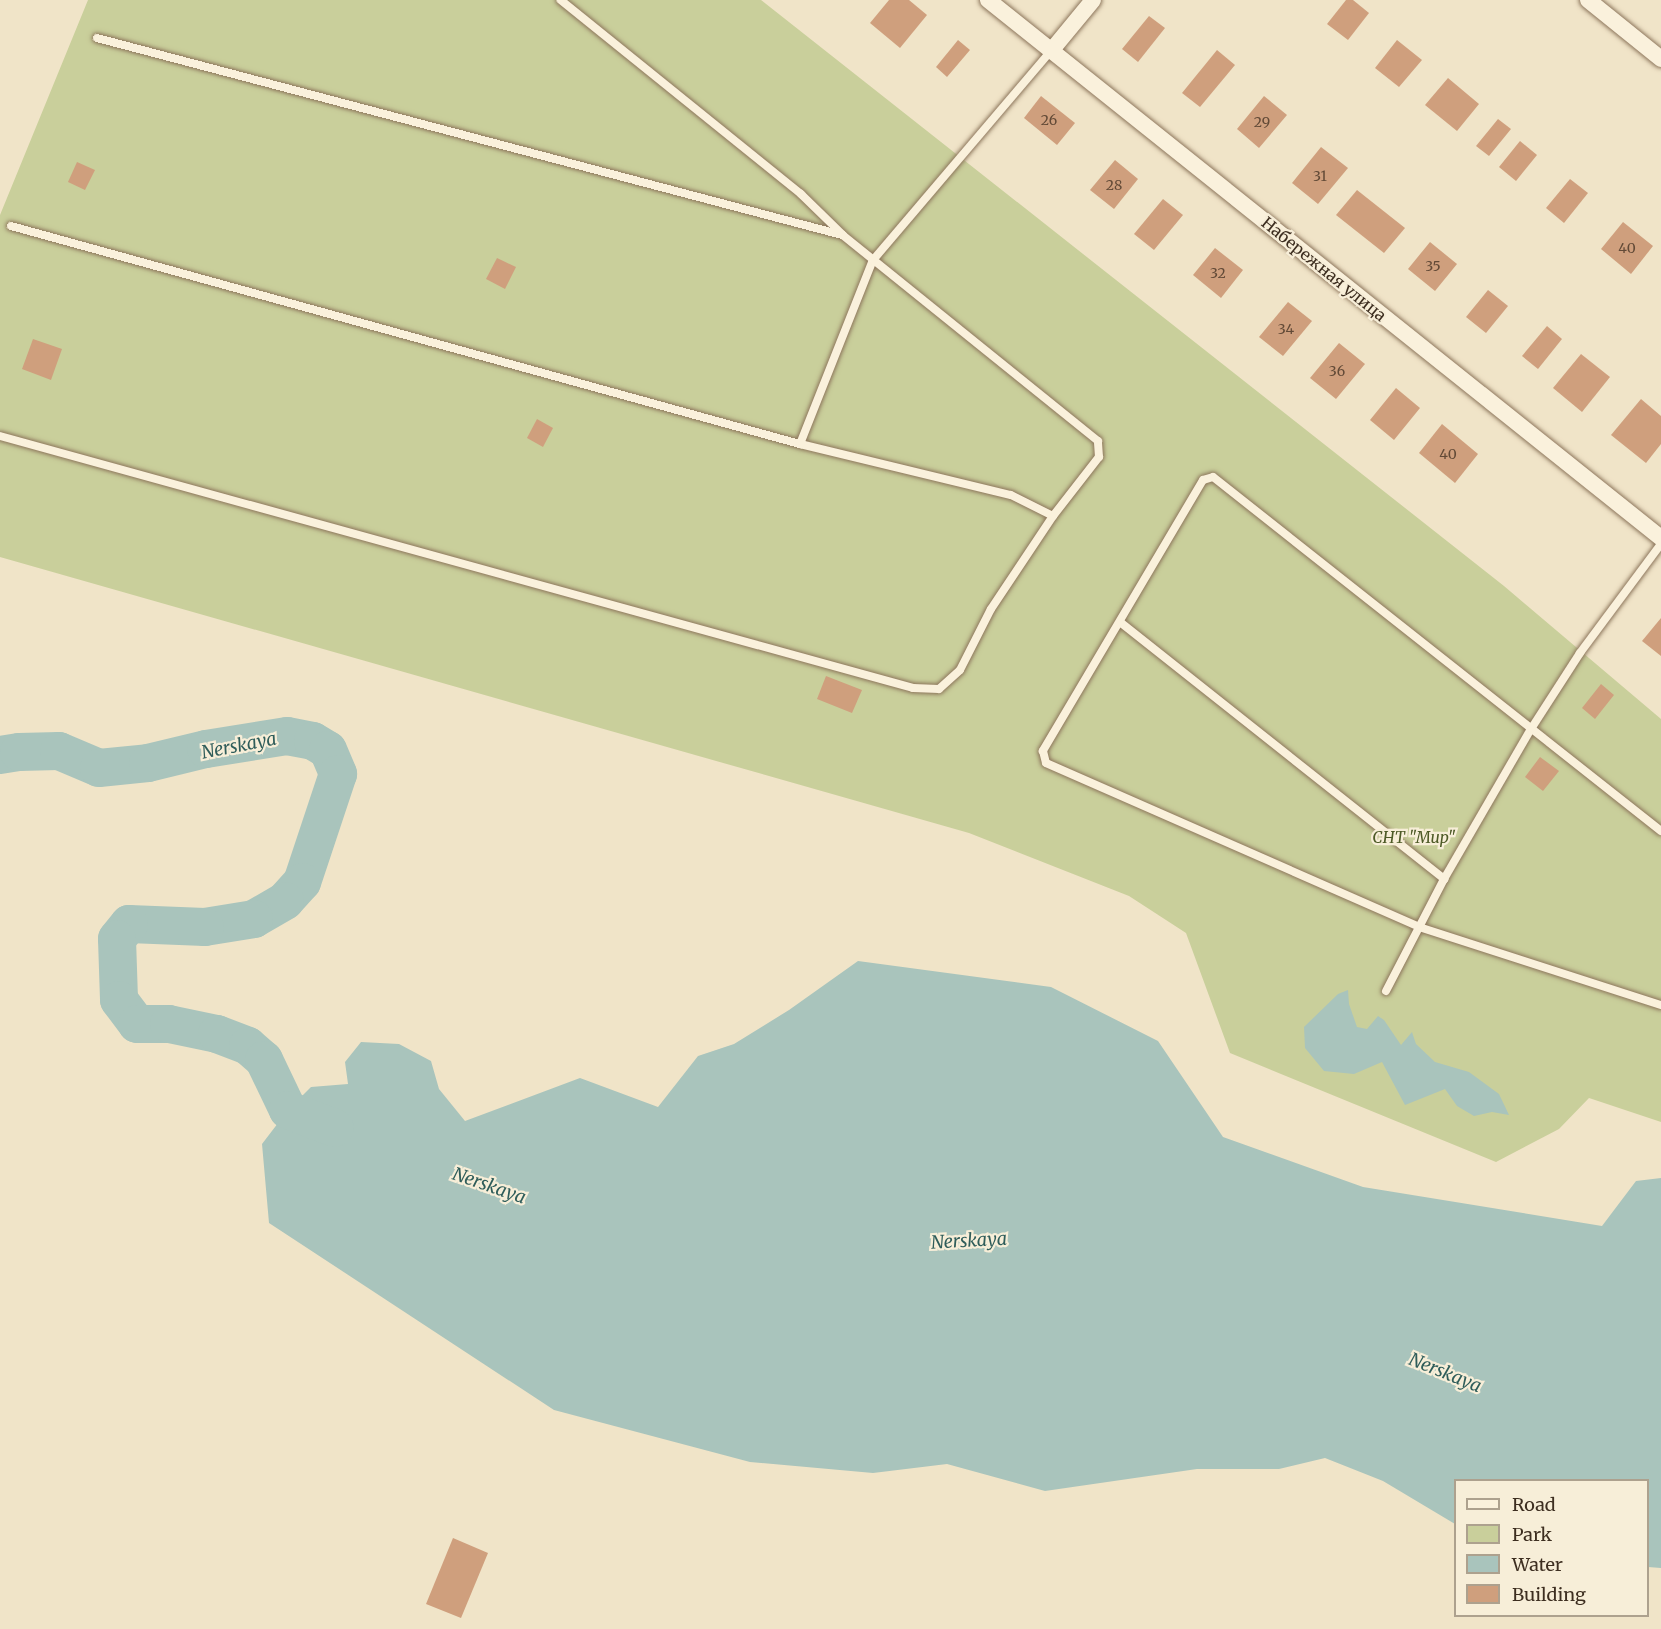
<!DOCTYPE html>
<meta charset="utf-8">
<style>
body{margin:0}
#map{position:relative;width:1661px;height:1629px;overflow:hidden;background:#f0e4c8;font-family:Merriweather,serif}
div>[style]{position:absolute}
.green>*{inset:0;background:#c9cf9b}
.water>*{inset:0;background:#a9c4bc}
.river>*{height:38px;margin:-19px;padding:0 19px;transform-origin:19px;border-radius:19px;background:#a9c4bc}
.building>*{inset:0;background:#cf9f7d}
.roads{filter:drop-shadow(0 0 2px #8d765c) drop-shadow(0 0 2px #8d765c)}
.service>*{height:8px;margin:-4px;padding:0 4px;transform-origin:4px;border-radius:4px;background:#faf1dc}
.minor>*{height:16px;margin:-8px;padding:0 8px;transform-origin:8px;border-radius:8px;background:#faf1dc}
span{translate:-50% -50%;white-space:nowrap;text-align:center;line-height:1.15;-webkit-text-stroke:4.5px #f7eed8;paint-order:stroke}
.number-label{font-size:14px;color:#624a37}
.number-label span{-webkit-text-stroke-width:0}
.street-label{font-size:16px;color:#3d2e20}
.park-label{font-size:16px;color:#4d5a26;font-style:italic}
.water-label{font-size:18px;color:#2f5d5a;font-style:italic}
.legend{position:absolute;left:1454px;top:1479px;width:195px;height:138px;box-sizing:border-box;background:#f7eed8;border:2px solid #ada18e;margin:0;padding:8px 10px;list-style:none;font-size:18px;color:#3d2e20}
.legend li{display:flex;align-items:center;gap:12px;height:30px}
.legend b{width:30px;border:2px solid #ada18e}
</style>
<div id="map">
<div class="green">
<div style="clip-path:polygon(88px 0,761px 0,1504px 586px,1661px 719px,1661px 1122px,1589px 1098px,1559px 1129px,1496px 1162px,1230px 1053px,1186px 933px,1129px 896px,969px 833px,0 557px,0 215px)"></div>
</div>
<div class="water">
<div style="clip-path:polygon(858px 961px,1051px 987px,1158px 1041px,1223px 1137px,1363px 1187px,1602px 1226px,1636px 1181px,1661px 1178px,1661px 1568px,1648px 1567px,1648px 1480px,1456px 1480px,1455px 1524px,1383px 1481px,1325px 1458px,1279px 1469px,1197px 1469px,1045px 1491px,947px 1464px,873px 1473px,750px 1462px,554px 1410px,269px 1223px,262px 1144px,288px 1110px,311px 1087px,348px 1084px,345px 1062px,361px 1042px,399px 1044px,431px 1061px,439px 1089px,465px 1121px,580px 1078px,658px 1107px,698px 1056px,734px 1044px,789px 1010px)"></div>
<div style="clip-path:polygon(1348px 990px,1349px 1004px,1357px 1027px,1367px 1029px,1378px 1016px,1384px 1020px,1401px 1045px,1412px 1032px,1416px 1044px,1435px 1062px,1469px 1072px,1499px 1094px,1509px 1115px,1492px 1112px,1474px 1116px,1457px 1106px,1445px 1089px,1405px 1105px,1382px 1062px,1354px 1074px,1324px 1071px,1305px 1048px,1304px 1027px,1338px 994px)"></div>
</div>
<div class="river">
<div style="left:0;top:755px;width:19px;rotate:-9deg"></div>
<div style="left:19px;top:752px;width:40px;rotate:-1.4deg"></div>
<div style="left:59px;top:751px;width:43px;rotate:23deg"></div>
<div style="left:99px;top:768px;width:49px;rotate:-5.8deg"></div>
<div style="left:148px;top:763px;width:60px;rotate:-13.6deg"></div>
<div style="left:206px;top:749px;width:82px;rotate:-9.1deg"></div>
<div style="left:287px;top:736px;width:26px;rotate:11deg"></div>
<div style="left:313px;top:741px;width:17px;rotate:31deg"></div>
<div style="left:328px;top:750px;width:26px;rotate:67deg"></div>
<div style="left:338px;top:774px;width:114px;rotate:108.4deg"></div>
<div style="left:302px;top:882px;width:25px;rotate:132deg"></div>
<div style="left:285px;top:901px;width:36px;rotate:150deg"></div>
<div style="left:254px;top:919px;width:50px;rotate:170.7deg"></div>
<div style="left:205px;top:927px;width:76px;rotate:-177.7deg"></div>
<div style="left:129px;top:924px;width:19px;rotate:129deg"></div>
<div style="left:117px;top:939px;width:61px;rotate:88.1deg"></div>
<div style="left:119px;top:1000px;width:30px;rotate:53deg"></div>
<div style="left:137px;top:1024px;width:32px"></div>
<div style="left:169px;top:1024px;width:49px;rotate:11.8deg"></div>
<div style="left:217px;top:1034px;width:33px;rotate:21deg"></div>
<div style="left:248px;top:1046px;width:21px;rotate:41deg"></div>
<div style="left:264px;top:1060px;width:55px;rotate:64.4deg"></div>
<div style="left:288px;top:1110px;width:50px;rotate:21deg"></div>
</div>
<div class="building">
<div style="clip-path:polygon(889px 0,909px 0,927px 15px,900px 48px,870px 23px)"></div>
<div style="clip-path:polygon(1346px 0,1353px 0,1369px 13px,1348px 40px,1327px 24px)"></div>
<div style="clip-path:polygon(1149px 16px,1165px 28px,1138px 62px,1122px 49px)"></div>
<div style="clip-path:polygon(958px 40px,970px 50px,947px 77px,936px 67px)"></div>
<div style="clip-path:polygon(1397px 40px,1422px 60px,1399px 87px,1375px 68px)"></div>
<div style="clip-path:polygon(1217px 50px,1235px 65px,1200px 107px,1182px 93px)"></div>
<div style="clip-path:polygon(1448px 78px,1479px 104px,1457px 131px,1425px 105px)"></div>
<div style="clip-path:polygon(1041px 96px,1075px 123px,1057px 145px,1024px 118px)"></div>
<div style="clip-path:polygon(1264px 96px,1287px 115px,1259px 148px,1237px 129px)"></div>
<div style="clip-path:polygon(1498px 119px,1511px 129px,1489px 156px,1476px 146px)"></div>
<div style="clip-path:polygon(1520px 141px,1537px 155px,1516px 181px,1499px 167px)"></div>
<div style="clip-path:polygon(1321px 147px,1348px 168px,1318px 204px,1292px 183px)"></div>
<div style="clip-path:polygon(1115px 160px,1138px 179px,1114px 209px,1090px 190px)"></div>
<div style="clip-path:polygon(77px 162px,95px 170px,85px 190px,68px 182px)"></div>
<div style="clip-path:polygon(1570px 179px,1588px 193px,1564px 223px,1546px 208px)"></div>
<div style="clip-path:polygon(1357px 190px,1405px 228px,1384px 253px,1336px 215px)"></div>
<div style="clip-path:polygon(1163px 199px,1183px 215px,1154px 250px,1134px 234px)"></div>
<div style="clip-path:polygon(1623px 222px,1653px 246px,1631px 274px,1601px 249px)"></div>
<div style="clip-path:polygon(1430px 242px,1457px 264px,1435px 291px,1408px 269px)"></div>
<div style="clip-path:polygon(1215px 248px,1243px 270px,1221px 298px,1193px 275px)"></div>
<div style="clip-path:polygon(497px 258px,516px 267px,505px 289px,486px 279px)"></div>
<div style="clip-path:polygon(1488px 290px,1508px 306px,1486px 333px,1466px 317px)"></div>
<div style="clip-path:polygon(1288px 302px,1312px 321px,1283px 356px,1259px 337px)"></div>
<div style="clip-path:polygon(1547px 326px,1562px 339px,1538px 369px,1522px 356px)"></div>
<div style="clip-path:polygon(33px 339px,62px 349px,51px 380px,22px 369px)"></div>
<div style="clip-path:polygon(1339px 343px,1365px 364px,1336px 399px,1310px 378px)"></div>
<div style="clip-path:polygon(1581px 354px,1610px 377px,1582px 412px,1553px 388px)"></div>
<div style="clip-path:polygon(1396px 388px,1420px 408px,1394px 440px,1370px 420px)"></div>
<div style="clip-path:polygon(1641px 399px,1661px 416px,1661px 444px,1646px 463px,1611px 435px)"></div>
<div style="clip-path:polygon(537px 419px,553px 428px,543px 447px,527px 438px)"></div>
<div style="clip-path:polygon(1442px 424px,1478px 454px,1455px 483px,1419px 453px)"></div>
<div style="clip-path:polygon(1661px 618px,1661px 656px,1642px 641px)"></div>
<div style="clip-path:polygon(826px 676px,862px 690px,852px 713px,817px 699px)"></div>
<div style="clip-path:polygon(1601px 684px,1614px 695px,1595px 719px,1582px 708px)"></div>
<div style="clip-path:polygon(1540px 757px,1559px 771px,1543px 791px,1525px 777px)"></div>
<div style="clip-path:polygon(453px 1538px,488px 1553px,461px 1618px,426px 1604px)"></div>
</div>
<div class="roads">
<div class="service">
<div style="left:97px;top:38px;width:771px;rotate:14.81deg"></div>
<div style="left:11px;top:226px;width:819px;rotate:15.45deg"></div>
<div style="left:800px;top:444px;width:217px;rotate:13.6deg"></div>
<div style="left:1011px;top:495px;width:47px;rotate:26.6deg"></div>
<div style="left:0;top:436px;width:947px;rotate:15.43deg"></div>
<div style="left:913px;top:688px;width:26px;rotate:2deg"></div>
<div style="left:939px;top:689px;width:28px;rotate:-42deg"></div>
<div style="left:960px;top:670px;width:68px;rotate:-63.1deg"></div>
<div style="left:991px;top:609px;width:112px;rotate:-56.3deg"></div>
<div style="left:1053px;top:516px;width:75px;rotate:-52.1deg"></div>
<div style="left:1099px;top:457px;width:16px;rotate:-94deg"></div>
<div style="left:1098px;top:441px;width:328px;rotate:-141.1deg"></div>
<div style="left:843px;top:235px;width:59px;rotate:-135.7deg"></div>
<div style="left:801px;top:194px;width:309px;rotate:-141.1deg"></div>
<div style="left:800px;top:444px;width:198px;rotate:-68.4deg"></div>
<div style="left:873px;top:260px;width:275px;rotate:-49.6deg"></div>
<div style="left:1120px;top:622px;width:414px;rotate:38.4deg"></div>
<div style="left:1661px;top:831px;width:571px;rotate:-141.68deg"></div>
<div style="left:1213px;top:477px;width:10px;rotate:163deg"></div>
<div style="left:1203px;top:480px;width:315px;rotate:120.6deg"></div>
<div style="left:1043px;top:751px;width:12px;rotate:76deg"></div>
<div style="left:1046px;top:763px;width:407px;rotate:23.7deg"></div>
<div style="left:1419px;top:927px;width:254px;rotate:17.9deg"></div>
<div style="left:1386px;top:991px;width:126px;rotate:-62.6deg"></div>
<div style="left:1444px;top:879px;width:173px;rotate:-59.9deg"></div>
<div style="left:1531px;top:729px;width:90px;rotate:-57.2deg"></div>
<div style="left:1580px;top:653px;width:136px;rotate:-53.4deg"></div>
</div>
<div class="minor">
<div style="left:988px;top:0;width:862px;rotate:38.64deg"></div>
<div style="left:1588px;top:0;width:94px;rotate:38.9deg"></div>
<div style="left:1051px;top:51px;width:66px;rotate:-50.5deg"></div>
</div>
</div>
<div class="number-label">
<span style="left:1049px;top:120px">26</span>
<span style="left:1262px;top:122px">29</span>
<span style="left:1320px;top:176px">31</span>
<span style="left:1114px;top:185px">28</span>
<span style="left:1627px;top:248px">40</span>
<span style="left:1433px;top:266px">35</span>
<span style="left:1218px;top:273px">32</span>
<span style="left:1286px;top:329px">34</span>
<span style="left:1337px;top:371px">36</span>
<span style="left:1448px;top:454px">40</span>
</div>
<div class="street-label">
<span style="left:1324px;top:269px;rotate:39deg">Набережная улица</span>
</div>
<div class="park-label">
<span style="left:1414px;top:837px">СНТ "Мир"</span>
</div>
<div class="water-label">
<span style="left:239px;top:746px;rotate:-11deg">Nerskaya</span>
<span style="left:489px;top:1186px;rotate:19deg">Nerskaya</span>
<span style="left:969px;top:1241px;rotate:-3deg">Nerskaya</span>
<span style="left:1445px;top:1373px;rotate:22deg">Nerskaya</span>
</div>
<ul class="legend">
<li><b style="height:8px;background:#faf1dc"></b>Road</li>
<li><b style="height:16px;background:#c9cf9b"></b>Park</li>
<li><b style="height:16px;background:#a9c4bc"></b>Water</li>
<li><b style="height:16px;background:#cf9f7d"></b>Building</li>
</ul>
</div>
